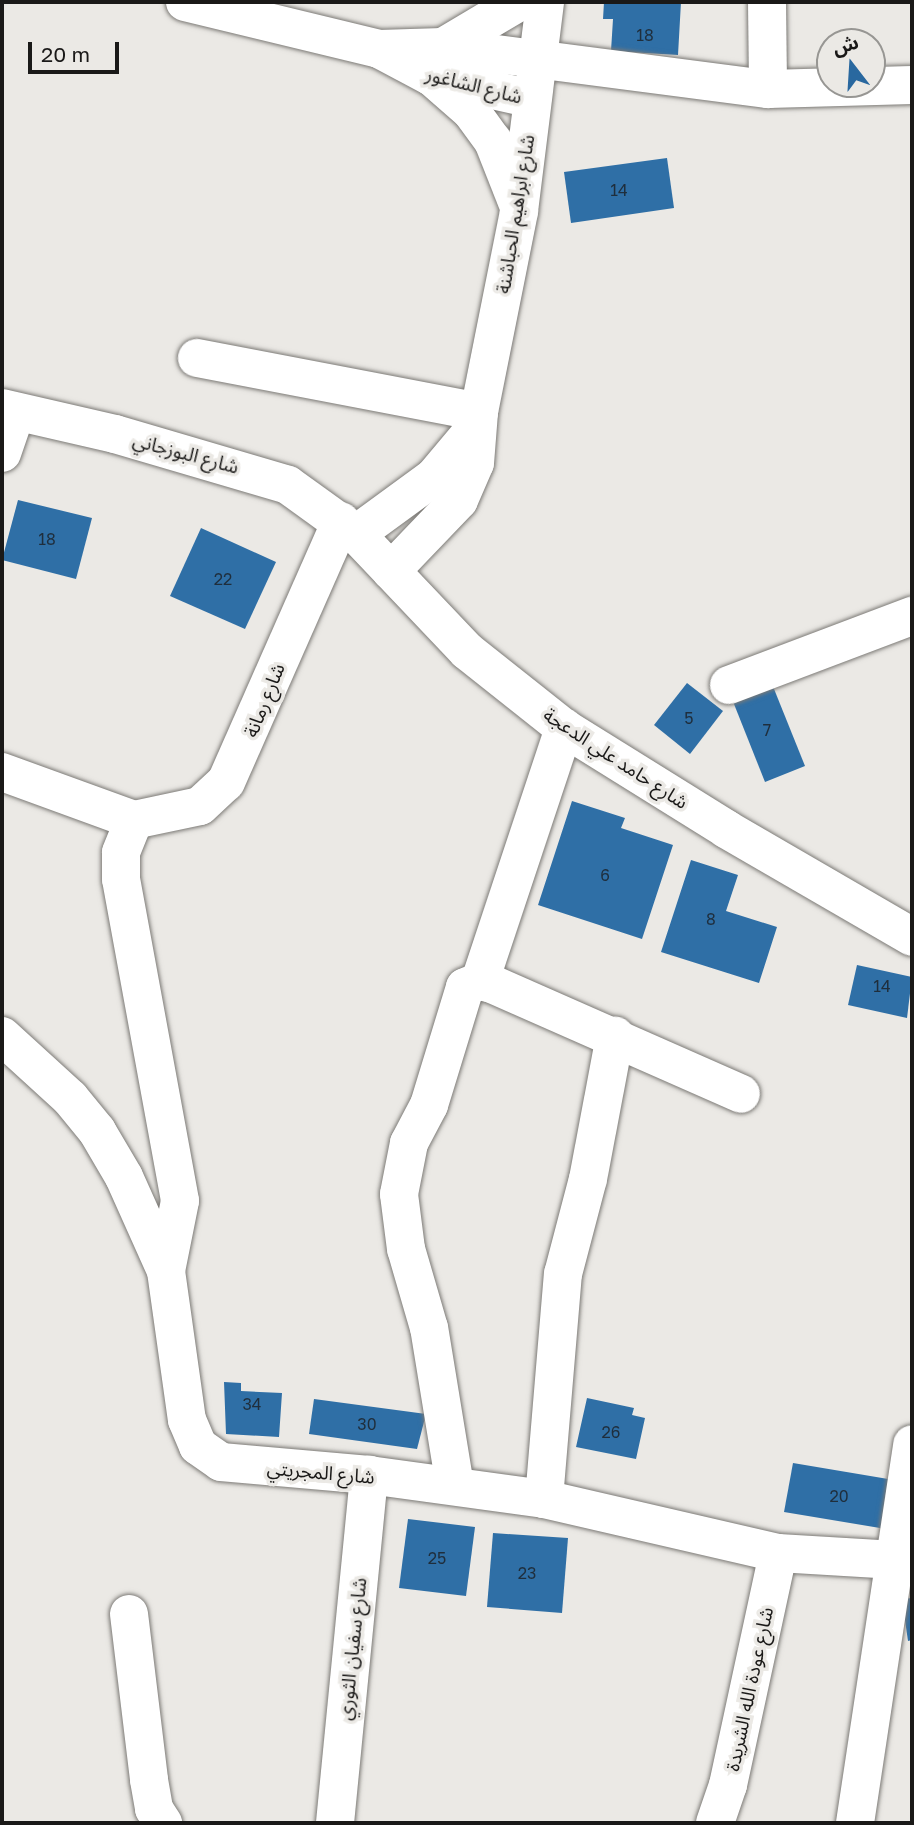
<!DOCTYPE html>
<meta charset="utf-8">
<style>
body{margin:0}
#map{position:relative;width:914px;height:1825px;overflow:hidden;background:#ebe9e5;font-family:"Golos Text","Noto Sans Arabic",sans-serif}
div>[style]{position:absolute}
.building>*{inset:0;background:#2f6fa6}
.roads{filter:drop-shadow(0 0 2px #7c7a76) drop-shadow(0 0 2px #7c7a76)}
.minor>*{height:38px;margin:-19px;padding:0 19px;transform-origin:19px;border-radius:19px;background:#fff}
span{translate:-50% -50%;white-space:nowrap;text-align:center;line-height:1.15;-webkit-text-stroke:7px #ebe9e5;paint-order:stroke}
.number-label{font-size:16px;color:#1f2e3c}
.number-label span{-webkit-text-stroke-width:0}
.street-label{font-size:19px;color:#1a1918}
.frame{position:absolute;inset:0;border:4px solid #1a1918;pointer-events:none}
.north{position:absolute;left:816px;top:28px;width:70px;height:70px;box-sizing:border-box;background:#ebe9e5;border:2px solid #979693;border-radius:50%;rotate:343deg;font-size:19px;font-weight:700;line-height:28px;text-align:center;color:#1a1918}
.north::after{content:'';display:block;margin:auto;width:24px;height:32px;background:#29689f;clip-path:polygon(50% 0,100% 100%,50% 72%,0 100%)}
.scale{position:absolute;left:28px;top:42px;width:91px;height:32px;box-sizing:border-box;border:4px solid #1a1918;border-top:0;padding-left:9px;font-size:21px;line-height:24px;white-space:nowrap;color:#1a1918;-webkit-text-stroke:5px #ebe9e5;paint-order:stroke}
</style>
<div id="map">
<div class="building">
<div style="clip-path:polygon(604px 2px,681px 2px,678px 55px,611px 51px,613px 19px,603px 19px)"></div>
<div style="clip-path:polygon(667px 158px,674px 208px,571px 223px,564px 172px)"></div>
<div style="clip-path:polygon(18px 500px,92px 518px,76px 579px,2px 560px)"></div>
<div style="clip-path:polygon(201px 528px,276px 562px,245px 629px,170px 596px)"></div>
<div style="clip-path:polygon(770px 679px,805px 766px,765px 782px,730px 694px)"></div>
<div style="clip-path:polygon(687px 683px,723px 711px,690px 754px,654px 725px)"></div>
<div style="clip-path:polygon(572px 801px,625px 818px,621px 828px,673px 845px,642px 939px,538px 905px)"></div>
<div style="clip-path:polygon(691px 860px,738px 875px,726px 911px,777px 927px,759px 983px,661px 952px)"></div>
<div style="clip-path:polygon(857px 965px,912px 977px,907px 1018px,848px 1005px)"></div>
<div style="clip-path:polygon(224px 1382px,241px 1383px,241px 1391px,282px 1393px,279px 1437px,226px 1434px)"></div>
<div style="clip-path:polygon(587px 1398px,634px 1408px,632px 1415px,645px 1418px,636px 1459px,576px 1447px)"></div>
<div style="clip-path:polygon(314px 1399px,426px 1414px,417px 1449px,309px 1434px)"></div>
<div style="clip-path:polygon(793px 1463px,894px 1480px,886px 1529px,784px 1512px)"></div>
<div style="clip-path:polygon(408px 1519px,475px 1527px,466px 1596px,399px 1588px)"></div>
<div style="clip-path:polygon(493px 1533px,568px 1538px,562px 1613px,487px 1607px)"></div>
<div style="clip-path:polygon(912px 1598px,912px 1640px,908px 1641px,902px 1599px)"></div>
</div>
<div class="roads">
<div class="minor">
<div style="left:185px;top:2px;width:200px;rotate:13.6deg"></div>
<div style="left:379px;top:49px;width:58px;rotate:27.9deg"></div>
<div style="left:430px;top:76px;width:105px;rotate:12.7deg"></div>
<div style="left:767px;top:2px;width:87px;rotate:89.3deg"></div>
<div style="left:443px;top:47px;width:88px;rotate:-30.6deg"></div>
<div style="left:379px;top:49px;width:64px;rotate:-1.8deg"></div>
<div style="left:443px;top:47px;width:328px;rotate:7.4deg"></div>
<div style="left:768px;top:89px;width:144px;rotate:-1.6deg"></div>
<div style="left:433px;top:78px;width:50px;rotate:41deg"></div>
<div style="left:471px;top:111px;width:37px;rotate:54deg"></div>
<div style="left:493px;top:141px;width:66px;rotate:68.5deg"></div>
<div style="left:197px;top:358px;width:287px;rotate:10.8deg"></div>
<div style="left:2px;top:408px;width:116px;rotate:13deg"></div>
<div style="left:115px;top:434px;width:180px;rotate:16.4deg"></div>
<div style="left:288px;top:485px;width:84px;rotate:35.8deg"></div>
<div style="left:356px;top:534px;width:161px;rotate:46.5deg"></div>
<div style="left:467px;top:651px;width:124px;rotate:38.4deg"></div>
<div style="left:564px;top:728px;width:191px;rotate:31.9deg"></div>
<div style="left:726px;top:829px;width:215px;rotate:30.1deg"></div>
<div style="left:2px;top:453px;width:43px;rotate:-71.1deg"></div>
<div style="left:356px;top:534px;width:97px;rotate:-36.2deg"></div>
<div style="left:434px;top:477px;width:65px;rotate:-50deg"></div>
<div style="left:391px;top:571px;width:98px;rotate:-46.2deg"></div>
<div style="left:459px;top:500px;width:40px;rotate:-66.6deg"></div>
<div style="left:475px;top:463px;width:51px;rotate:-85.5deg"></div>
<div style="left:479px;top:412px;width:205px;rotate:-78.7deg"></div>
<div style="left:519px;top:211px;width:211px;rotate:-82.9deg"></div>
<div style="left:729px;top:685px;width:196px;rotate:-20.7deg"></div>
<div style="left:2px;top:772px;width:140px;rotate:20deg"></div>
<div style="left:134px;top:820px;width:35px;rotate:112deg"></div>
<div style="left:121px;top:853px;width:26px;rotate:90deg"></div>
<div style="left:121px;top:879px;width:327px;rotate:79.6deg"></div>
<div style="left:180px;top:1201px;width:71px;rotate:101.3deg"></div>
<div style="left:134px;top:820px;width:67px;rotate:-12deg"></div>
<div style="left:200px;top:806px;width:35px;rotate:-43deg"></div>
<div style="left:226px;top:782px;width:285px;rotate:-66.2deg"></div>
<div style="left:480px;top:981px;width:267px;rotate:-71.6deg"></div>
<div style="left:2px;top:1036px;width:92px;rotate:42.4deg"></div>
<div style="left:70px;top:1098px;width:43px;rotate:50.7deg"></div>
<div style="left:97px;top:1131px;width:53px;rotate:59.6deg"></div>
<div style="left:124px;top:1177px;width:103px;rotate:65.9deg"></div>
<div style="left:166px;top:1271px;width:150px;rotate:82deg"></div>
<div style="left:187px;top:1420px;width:28px;rotate:67deg"></div>
<div style="left:198px;top:1446px;width:28px;rotate:35deg"></div>
<div style="left:221px;top:1462px;width:149px;rotate:5deg"></div>
<div style="left:369px;top:1475px;width:177px;rotate:7.8deg"></div>
<div style="left:544px;top:1499px;width:240px;rotate:13deg"></div>
<div style="left:778px;top:1553px;width:134px;rotate:3.4deg"></div>
<div style="left:455px;top:1486px;width:160px;rotate:-99.3deg"></div>
<div style="left:429px;top:1328px;width:82px;rotate:-106.2deg"></div>
<div style="left:406px;top:1249px;width:55px;rotate:-97.3deg"></div>
<div style="left:399px;top:1194px;width:52px;rotate:-78.9deg"></div>
<div style="left:409px;top:1143px;width:43px;rotate:-62.2deg"></div>
<div style="left:429px;top:1105px;width:123px;rotate:-73deg"></div>
<div style="left:465px;top:987px;width:16px;rotate:-22deg"></div>
<div style="left:480px;top:981px;width:12px;rotate:14deg"></div>
<div style="left:492px;top:984px;width:272px;rotate:23.8deg"></div>
<div style="left:544px;top:1499px;width:226px;rotate:-85.2deg"></div>
<div style="left:563px;top:1274px;width:98px;rotate:-75.3deg"></div>
<div style="left:588px;top:1179px;width:146px;rotate:-79.3deg"></div>
<div style="left:129px;top:1614px;width:167px;rotate:83.1deg"></div>
<div style="left:149px;top:1780px;width:29px;rotate:80deg"></div>
<div style="left:154px;top:1809px;width:17px;rotate:57deg"></div>
<div style="left:335px;top:1823px;width:350px;rotate:-84.4deg"></div>
<div style="left:715px;top:1823px;width:40px;rotate:-71.1deg"></div>
<div style="left:728px;top:1785px;width:237px;rotate:-77.8deg"></div>
<div style="left:855px;top:1823px;width:383px;rotate:-81.4deg"></div>
</div>
</div>
<div class="number-label">
<span style="left:645px;top:35px">18</span>
<span style="left:619px;top:190px">14</span>
<span style="left:47px;top:539px">18</span>
<span style="left:223px;top:579px">22</span>
<span style="left:689px;top:718px">5</span>
<span style="left:767px;top:730px">7</span>
<span style="left:605px;top:875px">6</span>
<span style="left:711px;top:919px">8</span>
<span style="left:882px;top:986px">14</span>
<span style="left:252px;top:1404px">34</span>
<span style="left:367px;top:1424px">30</span>
<span style="left:611px;top:1432px">26</span>
<span style="left:839px;top:1496px">20</span>
<span style="left:437px;top:1558px">25</span>
<span style="left:527px;top:1573px">23</span>
</div>
<div class="street-label">
<span style="left:474px;top:85px;rotate:14deg">شارع الشاغور</span>
<span style="left:515px;top:214px;rotate:-81deg">شارع ابراهيم الحباشنة</span>
<span style="left:186px;top:453px;rotate:15deg">شارع البوزجاني</span>
<span style="left:264px;top:700px;rotate:-68deg">شارع رمانة</span>
<span style="left:616px;top:758px;rotate:33deg">شارع حامد علي الدعجة</span>
<span style="left:321px;top:1472px;rotate:5deg">شارع المجريتي</span>
<span style="left:352px;top:1649px;rotate:-84deg">شارع سفيان الثوري</span>
<span style="left:749px;top:1689px;rotate:-78deg">شارع عودة الله الشريدة</span>
</div>
<div class="frame"></div>
<div class="north">ش</div>
<div class="scale">20 m</div>
</div>
